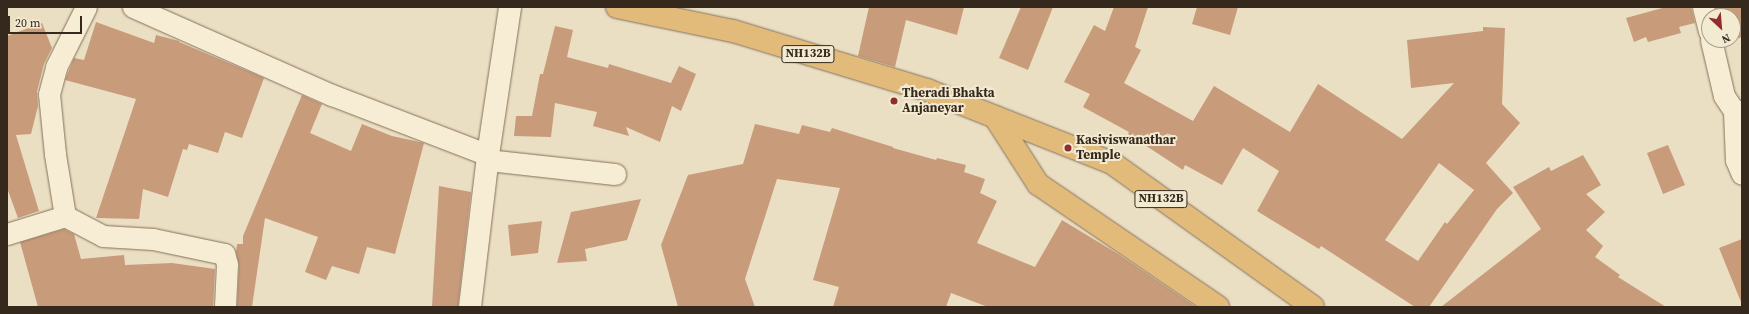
<!DOCTYPE html>
<style>
body{margin:0}
#map{position:relative;width:1749px;height:314px;overflow:hidden;background:#ebdfc3;font-family:"Source Serif 4",serif}
div>[style]{position:absolute}
.building>*{inset:0;background:#c89b7a}
.roads{filter:drop-shadow(0 0 1px #84715b) drop-shadow(0 0 1px #84715b)}
.minor>*{height:21px;margin:-10.5px;padding:0 10.5px;transform-origin:10.5px;border-radius:10.5px;background:#f7edd5}
.tertiary>*{height:22px;margin:-11px;padding:0 11px;transform-origin:11px;border-radius:11px;background:#f7edd5}
.trunk>*{height:22px;margin:-11px;padding:0 11px;transform-origin:11px;border-radius:11px;background:#e2ba7a}
.dots>*{width:11px;height:11px;translate:-50% -50%;box-sizing:border-box;border:2px solid #f3ead2;border-radius:50%}
span{translate:-50% -50%;white-space:nowrap;text-align:center;line-height:1.15;-webkit-text-stroke:4px #f3ead2;paint-order:stroke}
.shield-label span{padding:1px 3px;background:#f3ead2;border:1px solid;border-radius:3px;-webkit-text-stroke-width:0}
.shield-label{font-size:12px;color:#35291e;font-weight:700}
.poi-label{font-size:13px;color:#35291e;font-weight:700}
.left{translate:0 -50%;text-align:left}
.frame{position:absolute;inset:0;border:8px solid #35291e;pointer-events:none}
.north{position:absolute;left:1701px;top:8px;width:40px;height:40px;box-sizing:border-box;background:#f3ead2;border:1px solid #a79d8a;border-radius:50%;rotate:154deg;font-size:11px;font-weight:700;line-height:16px;text-align:center;color:#35291e}
.north::after{content:'';display:block;margin:auto;width:14px;height:18px;background:#902e2e;clip-path:polygon(50% 0,100% 100%,50% 72%,0 100%)}
.scale{position:absolute;left:8px;top:16px;width:74px;height:18px;box-sizing:border-box;border:2px solid #35291e;border-top:0;padding-left:5px;font-size:12px;line-height:14px;white-space:nowrap;color:#35291e;-webkit-text-stroke:3px #f3ead2;paint-order:stroke}
</style>
<div id="map">
<div class="building">
<div style="clip-path:polygon(869px 7px,964px 7px,957px 35px,906px 20px,895px 67px,858px 56px)"></div>
<div style="clip-path:polygon(1021px 7px,1053px 7px,1028px 70px,999px 58px)"></div>
<div style="clip-path:polygon(evenodd,1114px 7px,1148px 7px,1135px 47px,1141px 50px,1124px 83px,1193px 121px,1214px 86px,1290px 132px,1318px 84px,1402px 139px,1454px 83px,1411px 88px,1407px 40px,1483px 31px,1483px 27px,1505px 28px,1502px 104px,1520px 123px,1486px 163px,1513px 193px,1497px 209px,1429px 307px,1415px 307px,1321px 246px,1319px 249px,1257px 211px,1279px 171px,1243px 148px,1222px 185px,1185px 165px,1183px 170px,1128px 134px,1129px 132px,1083px 107px,1090px 94px,1064px 82px,1094px 25px,1105px 31px,1114px 7px,1439px 163px,1474px 190px,1447px 224px,1445px 222px,1418px 261px,1385px 240px,1439px 163px)"></div>
<div style="clip-path:polygon(1197px 7px,1238px 7px,1230px 35px,1192px 24px)"></div>
<div style="clip-path:polygon(1666px 7px,1691px 7px,1695px 23px,1679px 27px,1681px 33px,1648px 42px,1646px 37px,1634px 42px,1626px 18px)"></div>
<div style="clip-path:polygon(1715px 7px,1742px 7px,1742px 37px,1733px 40px,1733px 16px,1718px 16px)"></div>
<div style="clip-path:polygon(96px 22px,154px 43px,156px 35px,179px 41px,179px 42px,264px 78px,242px 138px,225px 132px,218px 153px,189px 144px,187px 150px,183px 149px,168px 197px,143px 189px,139px 219px,96px 218px,136px 99px,65px 80px,74px 58px,84px 60px)"></div>
<div style="clip-path:polygon(42px 23px,52px 48px,44px 64px,37px 91px,38px 106px,31px 134px,16px 135px,39px 211px,18px 218px,7px 188px,7px 36px)"></div>
<div style="clip-path:polygon(555px 26px,573px 30px,567px 57px,608px 68px,609px 64px,671px 83px,679px 66px,696px 74px,681px 111px,672px 106px,660px 142px,626px 127px,629px 136px,593px 126px,597px 112px,555px 103px,551px 137px,514px 136px,516px 116px,532px 116px,540px 74px,543px 74px)"></div>
<div style="clip-path:polygon(302px 95px,322px 104px,310px 133px,351px 151px,362px 124px,392px 136px,424px 143px,395px 254px,367px 247px,359px 274px,332px 266px,326px 280px,305px 272px,318px 237px,265px 218px,252px 307px,237px 307px,239px 265px,236px 252px,237px 244px,243px 244px,243px 236px)"></div>
<div style="clip-path:polygon(755px 124px,799px 134px,802px 125px,830px 132px,832px 128px,893px 147px,893px 148px,936px 160px,937px 158px,966px 165px,964px 172px,985px 179px,980px 193px,997px 201px,977px 243px,1035px 267px,1062px 220px,1118px 254px,1196px 307px,988px 307px,951px 293px,946px 307px,833px 307px,839px 287px,813px 280px,840px 188px,777px 179px,745px 279px,755px 307px,678px 307px,661px 245px,688px 175px,743px 164px)"></div>
<div style="clip-path:polygon(1668px 145px,1685px 185px,1663px 194px,1647px 153px)"></div>
<div style="clip-path:polygon(1583px 155px,1601px 185px,1586px 194px,1605px 212px,1586px 230px,1603px 246px,1595px 257px,1620px 275px,1618px 277px,1666px 307px,1441px 307px,1541px 229px,1513px 187px,1549px 167px,1551px 171px)"></div>
<div style="clip-path:polygon(439px 186px,471px 192px,458px 307px,432px 307px)"></div>
<div style="clip-path:polygon(641px 199px,627px 240px,585px 249px,587px 261px,557px 263px,571px 212px)"></div>
<div style="clip-path:polygon(542px 221px,538px 253px,511px 256px,508px 225px)"></div>
<div style="clip-path:polygon(64px 229px,74px 234px,81px 259px,124px 255px,125px 265px,172px 263px,215px 269px,213px 307px,38px 307px,20px 242px)"></div>
<div style="clip-path:polygon(1742px 239px,1742px 302px,1741px 302px,1719px 248px)"></div>
</div>
<div class="roads">
<div class="minor">
<div style="left:133px;top:7px;width:218px;rotate:23.9deg"></div>
<div style="left:332px;top:95px;width:167px;rotate:21deg"></div>
<div style="left:1703px;top:7px;width:25px;rotate:76deg"></div>
<div style="left:1711px;top:40px;width:57px;rotate:76.9deg"></div>
<div style="left:1724px;top:96px;width:18px;rotate:56deg"></div>
<div style="left:1734px;top:111px;width:8px"></div>
<div style="left:1734px;top:111px;width:49px;rotate:87.7deg"></div>
<div style="left:1736px;top:160px;width:15px;rotate:67deg"></div>
<div style="left:488px;top:160px;width:128px;rotate:6.3deg"></div>
<div style="left:65px;top:216px;width:63px;rotate:-99.2deg"></div>
<div style="left:55px;top:154px;width:60px;rotate:-95.7deg"></div>
<div style="left:49px;top:94px;width:28px;rotate:-75deg"></div>
<div style="left:56px;top:67px;width:67px;rotate:-63.4deg"></div>
<div style="left:7px;top:234px;width:61px;rotate:-17.2deg"></div>
<div style="left:65px;top:216px;width:43px;rotate:27.8deg"></div>
<div style="left:103px;top:236px;width:50px;rotate:3.4deg"></div>
<div style="left:153px;top:239px;width:73px;rotate:11.9deg"></div>
<div style="left:224px;top:254px;width:10px;rotate:73deg"></div>
<div style="left:227px;top:264px;width:43px;rotate:92.7deg"></div>
</div>
<div class="tertiary">
<div style="left:470px;top:307px;width:153px;rotate:-83.2deg"></div>
<div style="left:488px;top:155px;width:150px;rotate:-81.5deg"></div>
</div>
<div class="trunk">
<div style="left:617px;top:7px;width:118px;rotate:11.7deg"></div>
<div style="left:733px;top:31px;width:203px;rotate:16.9deg"></div>
<div style="left:927px;top:90px;width:199px;rotate:21.5deg"></div>
<div style="left:1112px;top:163px;width:247px;rotate:35.6deg"></div>
<div style="left:995px;top:117px;width:80px;rotate:57.3deg"></div>
<div style="left:1038px;top:184px;width:218px;rotate:34.3deg"></div>
</div>
</div>
<div class="dots">
<div style="left:894px;top:101px;background:#902e2e"></div>
<div style="left:1068px;top:148px;background:#902e2e"></div>
</div>
<div class="shield-label">
<span style="left:808px;top:54px">NH132B</span>
<span style="left:1161px;top:199px">NH132B</span>
</div>
<div class="poi-label">
<span class="left" style="left:902px;top:101px">Theradi Bhakta<br>Anjaneyar</span>
<span class="left" style="left:1076px;top:148px">Kasiviswanathar<br>Temple</span>
</div>
<div class="frame"></div>
<div class="north">N</div>
<div class="scale">20 m</div>
</div>
